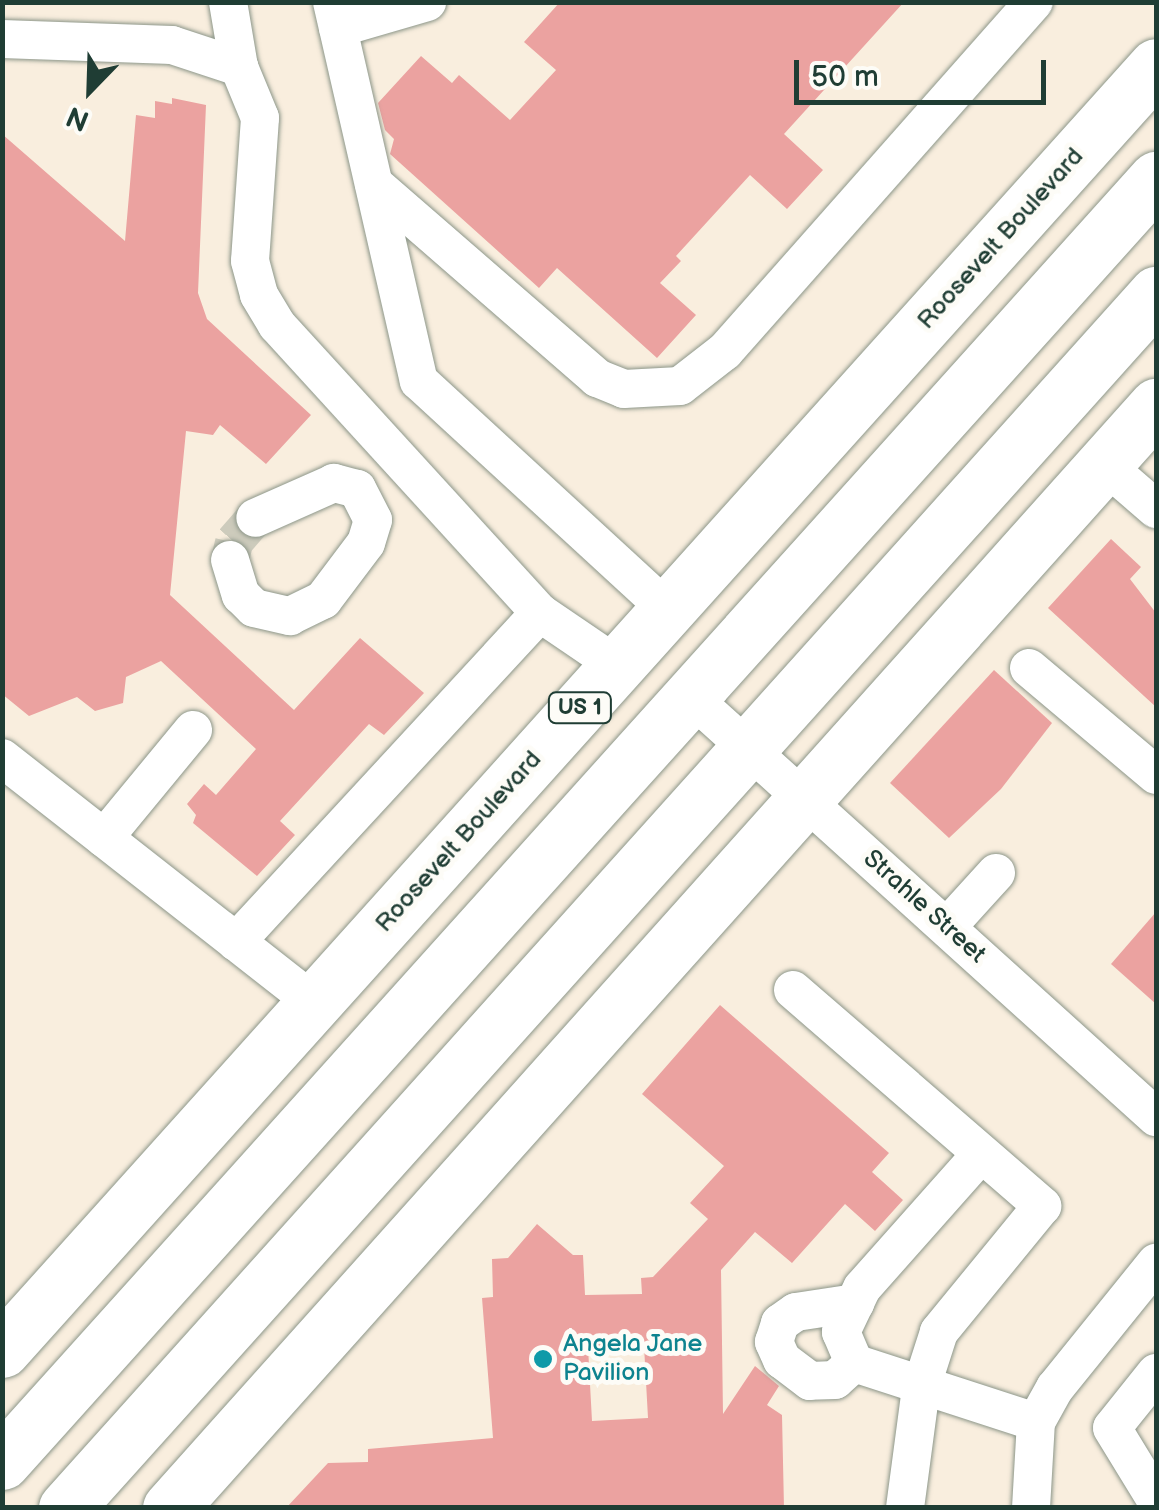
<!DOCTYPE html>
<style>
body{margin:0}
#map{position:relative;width:1159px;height:1510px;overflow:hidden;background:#f9eede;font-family:"Balsamiq Sans",sans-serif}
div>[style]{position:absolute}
.building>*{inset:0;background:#eba2a0}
.minor-tunnel>*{height:38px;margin-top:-19px;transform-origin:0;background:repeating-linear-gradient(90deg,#cdcbbc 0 38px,transparent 0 57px)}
.roads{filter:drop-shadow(0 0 2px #8c9689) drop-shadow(0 0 2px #8c9689)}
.minor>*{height:38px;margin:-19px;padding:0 19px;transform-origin:19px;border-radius:19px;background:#fff}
.highway>*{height:55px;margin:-27.5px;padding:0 27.5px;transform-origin:27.5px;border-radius:27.5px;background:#fff}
.dots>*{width:28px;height:28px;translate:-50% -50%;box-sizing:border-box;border:5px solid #fdfcf7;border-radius:50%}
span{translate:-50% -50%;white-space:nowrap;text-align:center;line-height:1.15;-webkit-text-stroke:10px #fdfcf7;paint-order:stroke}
.shield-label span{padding:2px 8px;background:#fdfcf7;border:2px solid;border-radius:8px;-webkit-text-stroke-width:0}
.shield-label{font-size:22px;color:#1f3d34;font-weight:700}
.street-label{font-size:25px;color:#1f3d34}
.culture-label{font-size:25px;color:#0d838f}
.left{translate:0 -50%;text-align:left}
.frame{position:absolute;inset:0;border:5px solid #1f3d34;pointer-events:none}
.north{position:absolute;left:40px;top:40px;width:100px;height:100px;-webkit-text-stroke:8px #fdfcf7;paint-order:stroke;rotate:203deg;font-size:28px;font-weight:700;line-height:40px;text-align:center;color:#1f3d34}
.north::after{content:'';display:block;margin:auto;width:35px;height:45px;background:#1f3d34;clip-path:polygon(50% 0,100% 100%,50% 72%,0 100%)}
.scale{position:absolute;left:794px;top:60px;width:252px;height:45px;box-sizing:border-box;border:5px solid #1f3d34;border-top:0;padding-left:12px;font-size:30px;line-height:35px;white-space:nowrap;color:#1f3d34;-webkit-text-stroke:8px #fdfcf7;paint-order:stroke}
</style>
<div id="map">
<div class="building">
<div style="clip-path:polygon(560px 2px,904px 2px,784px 134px,823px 170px,787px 209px,750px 175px,676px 256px,681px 261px,660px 283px,696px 315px,657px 358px,557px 268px,539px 288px,390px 154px,394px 139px,385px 130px,378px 103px,421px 56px,452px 83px,459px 75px,510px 120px,556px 70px,524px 42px)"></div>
<div style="clip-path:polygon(172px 98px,206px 105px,198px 293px,207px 319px,311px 415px,266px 464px,220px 425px,213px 435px,186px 431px,170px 595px,294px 710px,360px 638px,424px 693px,384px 735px,369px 724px,280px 821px,295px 835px,257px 876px,193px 823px,196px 815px,187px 804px,204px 784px,216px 795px,256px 749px,161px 661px,126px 677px,123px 703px,95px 711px,77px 697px,29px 716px,2px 694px,2px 134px,125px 241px,136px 115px,155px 118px,155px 101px,172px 104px)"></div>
<div style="clip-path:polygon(1111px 539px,1141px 567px,1130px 579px,1156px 613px,1156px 707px,1048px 608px)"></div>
<div style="clip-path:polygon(994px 670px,1052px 723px,1001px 789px,949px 838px,890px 783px)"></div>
<div style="clip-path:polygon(1156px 912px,1156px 1004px,1111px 964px)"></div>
<div style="clip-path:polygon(evenodd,720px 1005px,889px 1153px,872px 1172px,903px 1200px,875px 1231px,845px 1204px,792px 1263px,755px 1232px,721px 1270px,723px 1414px,755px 1366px,779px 1386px,767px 1405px,782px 1415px,784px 1508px,286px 1508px,328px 1463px,368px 1462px,368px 1449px,493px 1438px,482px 1298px,493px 1297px,492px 1259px,508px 1258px,537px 1224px,573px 1255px,583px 1255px,585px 1295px,642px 1294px,641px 1278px,653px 1277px,708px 1219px,690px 1203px,724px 1166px,642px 1094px,720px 1005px,644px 1346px,648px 1418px,592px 1421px,588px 1347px,644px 1346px)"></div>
</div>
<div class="minor-tunnel">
<div style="left:230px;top:560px;width:18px;rotate:-77deg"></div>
<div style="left:234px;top:542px;width:32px;rotate:-49deg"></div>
</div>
<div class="roads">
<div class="minor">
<div style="left:228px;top:2px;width:66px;rotate:80.4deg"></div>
<div style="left:239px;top:67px;width:55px;rotate:67.6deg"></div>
<div style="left:260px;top:118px;width:143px;rotate:94deg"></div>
<div style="left:250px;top:261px;width:35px;rotate:75deg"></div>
<div style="left:259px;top:295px;width:35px;rotate:59deg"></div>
<div style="left:277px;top:325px;width:390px;rotate:47.6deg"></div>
<div style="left:540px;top:613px;width:94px;rotate:34.2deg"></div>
<div style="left:332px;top:2px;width:389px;rotate:77.1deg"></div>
<div style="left:419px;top:381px;width:338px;rotate:42.6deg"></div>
<div style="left:338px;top:28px;width:93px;rotate:-16.3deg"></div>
<div style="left:2px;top:39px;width:170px;rotate:2deg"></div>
<div style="left:172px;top:45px;width:71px;rotate:18.2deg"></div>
<div style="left:374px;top:184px;width:296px;rotate:41deg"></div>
<div style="left:597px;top:378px;width:29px;rotate:22deg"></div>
<div style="left:624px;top:389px;width:56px;rotate:-3.1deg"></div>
<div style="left:680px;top:386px;width:57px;rotate:-37.9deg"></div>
<div style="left:725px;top:351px;width:466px;rotate:-48.5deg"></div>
<div style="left:1104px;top:464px;width:69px;rotate:40.9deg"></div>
<div style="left:230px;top:560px;width:37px;rotate:73deg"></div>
<div style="left:241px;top:595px;width:18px;rotate:45deg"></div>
<div style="left:254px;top:608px;width:37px;rotate:13deg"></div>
<div style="left:290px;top:616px;width:37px;rotate:-26deg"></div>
<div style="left:323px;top:600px;width:71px;rotate:-53deg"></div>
<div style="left:366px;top:543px;width:24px;rotate:-73deg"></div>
<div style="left:373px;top:520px;width:35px;rotate:-117deg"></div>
<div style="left:357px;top:489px;width:24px;rotate:-165deg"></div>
<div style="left:334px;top:483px;width:86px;rotate:156.1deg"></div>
<div style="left:1029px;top:668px;width:166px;rotate:40.1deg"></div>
<div style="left:691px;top:697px;width:627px;rotate:42.09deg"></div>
<div style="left:2px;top:758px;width:397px;rotate:38.1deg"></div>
<div style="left:104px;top:838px;width:140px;rotate:-50.5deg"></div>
<div style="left:947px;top:927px;width:73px;rotate:-47.8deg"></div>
<div style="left:236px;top:942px;width:448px;rotate:-47.3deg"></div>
<div style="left:793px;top:990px;width:330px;rotate:40.9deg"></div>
<div style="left:1042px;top:1206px;width:163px;rotate:129.3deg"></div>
<div style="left:939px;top:1332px;width:59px;rotate:107.8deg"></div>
<div style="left:921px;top:1388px;width:121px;rotate:97.6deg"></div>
<div style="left:981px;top:1154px;width:179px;rotate:131.6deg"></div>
<div style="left:862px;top:1288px;width:49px;rotate:115.5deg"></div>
<div style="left:841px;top:1332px;width:34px;rotate:67deg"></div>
<div style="left:854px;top:1363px;width:191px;rotate:18deg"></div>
<div style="left:854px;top:1363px;width:25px;rotate:138deg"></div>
<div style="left:835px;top:1380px;width:25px;rotate:178deg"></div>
<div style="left:810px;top:1381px;width:35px;rotate:-143deg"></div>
<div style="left:782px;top:1360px;width:20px;rotate:-114deg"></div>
<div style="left:774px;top:1342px;width:20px;rotate:-72deg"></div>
<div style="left:780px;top:1323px;width:19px;rotate:-35deg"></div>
<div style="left:796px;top:1312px;width:60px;rotate:-8.7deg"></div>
<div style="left:1156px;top:1373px;width:70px;rotate:128.7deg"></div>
<div style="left:1112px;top:1428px;width:84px;rotate:58.6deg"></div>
<div style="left:1031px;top:1508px;width:86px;rotate:-86.7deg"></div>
<div style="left:1036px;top:1422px;width:39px;rotate:-61deg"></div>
<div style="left:1055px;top:1388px;width:161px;rotate:-51.1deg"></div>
</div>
<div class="highway">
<div style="left:2px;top:1350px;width:1726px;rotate:-48.05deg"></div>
<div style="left:2px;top:1462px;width:1726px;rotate:-48.03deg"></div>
<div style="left:66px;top:1508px;width:1632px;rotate:-48.08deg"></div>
<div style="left:170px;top:1508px;width:1479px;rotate:-48.18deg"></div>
</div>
</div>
<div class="dots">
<div style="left:543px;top:1359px;background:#0f9aa8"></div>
</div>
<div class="shield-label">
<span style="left:580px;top:708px">US 1</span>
</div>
<div class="street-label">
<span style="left:1001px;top:239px;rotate:-48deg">Roosevelt Boulevard</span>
<span style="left:459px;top:842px;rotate:-48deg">Roosevelt Boulevard</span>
<span style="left:924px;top:907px;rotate:42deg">Strahle Street</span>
</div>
<div class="culture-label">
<span class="left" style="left:563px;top:1359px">Angela Jane<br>Pavilion</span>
</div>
<div class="frame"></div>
<div class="north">N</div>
<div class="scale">50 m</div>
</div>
